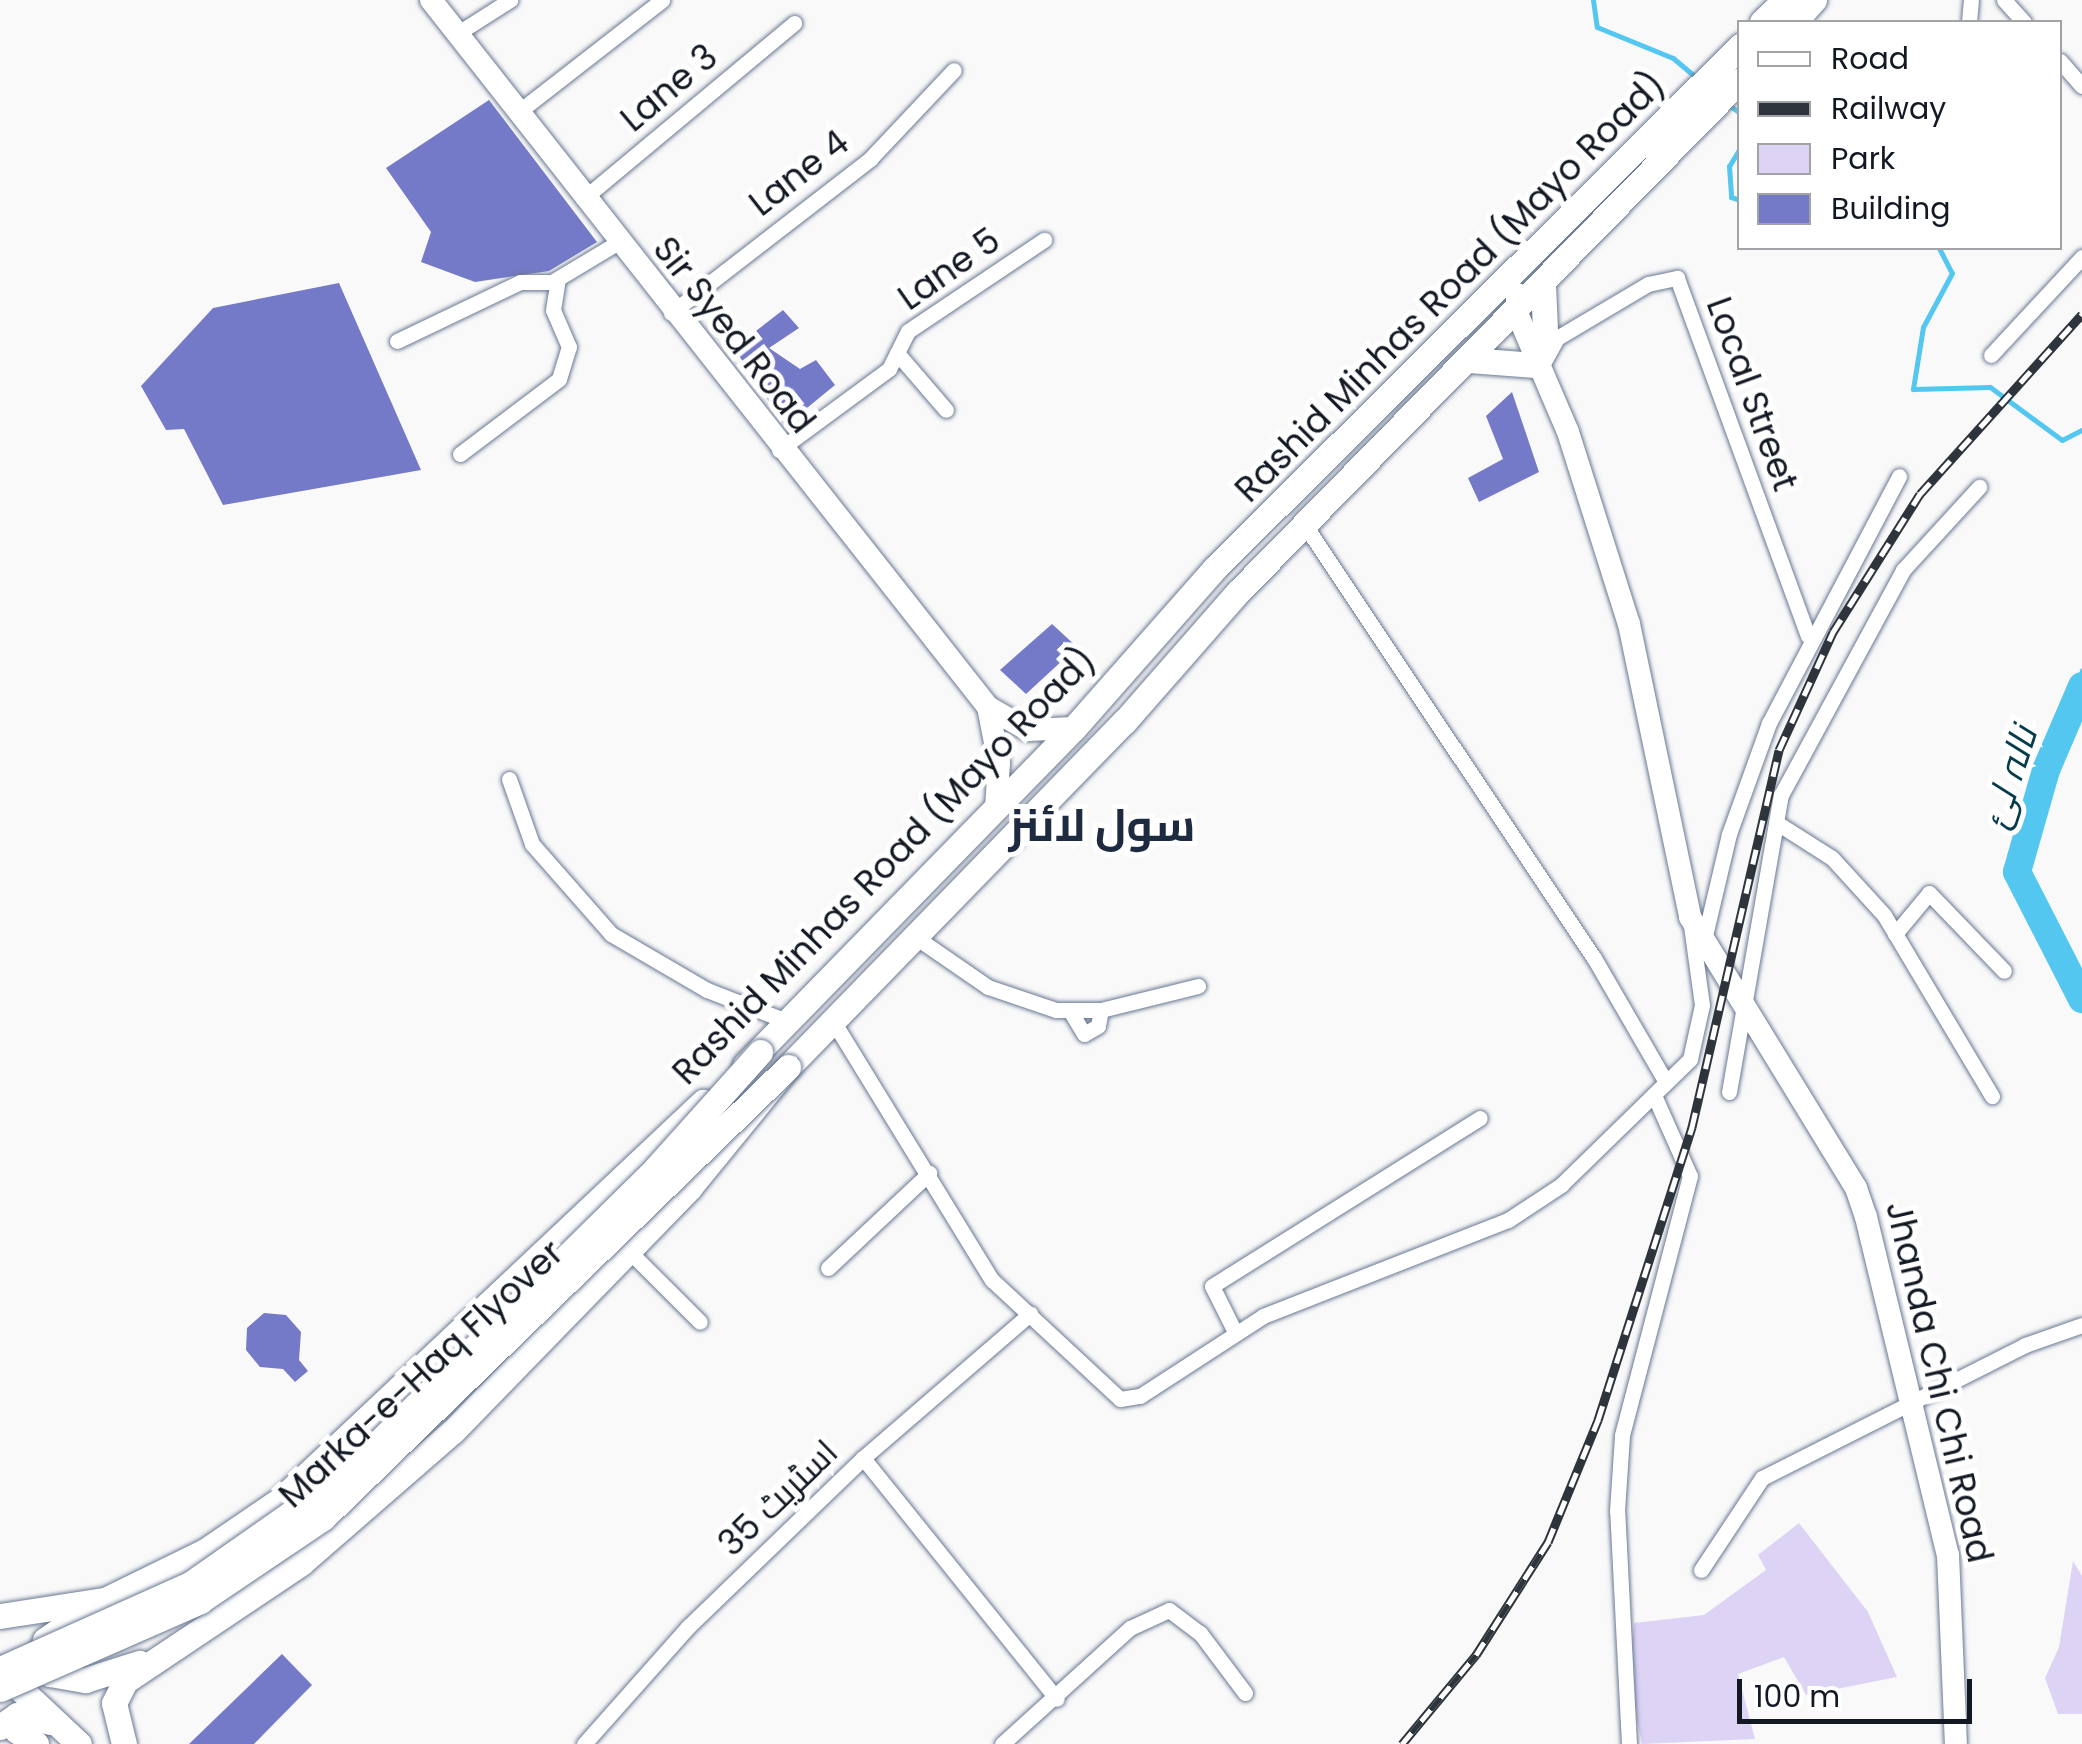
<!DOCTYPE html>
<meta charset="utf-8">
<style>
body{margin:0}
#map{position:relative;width:2082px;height:1744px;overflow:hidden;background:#f9f9f9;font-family:Poppins,Cairo,sans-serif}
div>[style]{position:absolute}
.green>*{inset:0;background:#dcd3f5}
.stream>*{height:5px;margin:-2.5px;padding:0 2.5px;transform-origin:2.5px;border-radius:2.5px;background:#54c7f0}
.river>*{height:28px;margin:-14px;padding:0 14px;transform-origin:14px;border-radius:14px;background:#54c7f0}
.building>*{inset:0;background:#757ac8}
.roads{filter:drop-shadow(0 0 2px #697892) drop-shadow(0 0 2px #697892)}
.street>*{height:15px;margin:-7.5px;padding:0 7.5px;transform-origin:7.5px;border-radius:7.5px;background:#fff}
.secondary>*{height:22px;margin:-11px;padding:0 11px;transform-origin:11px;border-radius:11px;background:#fff}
.primary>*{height:25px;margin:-12.5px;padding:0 12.5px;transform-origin:12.5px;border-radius:12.5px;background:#fff}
.rail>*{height:9px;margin-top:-4.5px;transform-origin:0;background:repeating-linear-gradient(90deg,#fff 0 15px,#2e343c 0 30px);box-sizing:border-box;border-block:2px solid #2e343c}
.bridges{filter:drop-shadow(0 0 2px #697892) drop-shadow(0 0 2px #697892)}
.primary-bridge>*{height:25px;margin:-12.5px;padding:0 12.5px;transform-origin:12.5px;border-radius:12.5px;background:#fff}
span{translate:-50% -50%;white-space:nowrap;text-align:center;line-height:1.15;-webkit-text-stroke:10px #fff;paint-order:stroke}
.street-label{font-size:35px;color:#131923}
.water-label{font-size:38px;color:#053b4c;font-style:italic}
.district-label{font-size:45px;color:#1d2a40;font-weight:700}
.legend{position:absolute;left:1737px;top:20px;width:325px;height:230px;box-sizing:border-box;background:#fff;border:2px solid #a1a3a7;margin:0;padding:12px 18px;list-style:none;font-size:30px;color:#131923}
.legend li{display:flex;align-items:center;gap:20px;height:50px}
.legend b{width:50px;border:2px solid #a1a3a7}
.scale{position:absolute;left:1737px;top:1679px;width:235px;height:45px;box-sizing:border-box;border:5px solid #131923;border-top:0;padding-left:12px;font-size:30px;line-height:35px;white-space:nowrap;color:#131923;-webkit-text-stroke:8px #fff;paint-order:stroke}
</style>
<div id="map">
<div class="green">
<div style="clip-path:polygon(1799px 1523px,1868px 1612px,1897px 1677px,1806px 1695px,1784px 1657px,1738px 1674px,1755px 1739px,1642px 1744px,1629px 1681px,1634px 1623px,1704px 1615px,1766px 1570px,1758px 1555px)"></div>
<div style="clip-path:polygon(2073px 1561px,2082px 1576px,2082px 1714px,2058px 1714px,2045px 1678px,2059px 1647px)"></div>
</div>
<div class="stream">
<div style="left:1593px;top:0;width:27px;rotate:82deg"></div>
<div style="left:1597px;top:27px;width:82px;rotate:22.2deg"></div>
<div style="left:1673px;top:58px;width:33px;rotate:40deg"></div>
<div style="left:1729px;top:105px;width:14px;rotate:36deg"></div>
<div style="left:1740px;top:148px;width:21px;rotate:121deg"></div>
<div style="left:1729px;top:166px;width:31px;rotate:86deg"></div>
<div style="left:1731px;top:197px;width:9px;rotate:18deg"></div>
<div style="left:1939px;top:248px;width:28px;rotate:63deg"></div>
<div style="left:1952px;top:273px;width:61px;rotate:118.2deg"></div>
<div style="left:1923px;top:327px;width:63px;rotate:99.2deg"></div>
<div style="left:1913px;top:389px;width:77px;rotate:-1.5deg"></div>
<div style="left:1990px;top:387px;width:89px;rotate:36.4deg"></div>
<div style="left:2062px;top:440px;width:22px;rotate:-27deg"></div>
<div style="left:2079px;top:689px;width:19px;rotate:-81deg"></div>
</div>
<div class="river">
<div style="left:2082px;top:686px;width:91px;rotate:113.2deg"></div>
<div style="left:2046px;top:770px;width:106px;rotate:105.9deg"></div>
<div style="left:2017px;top:872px;width:143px;rotate:62.9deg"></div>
</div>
<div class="building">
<div style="clip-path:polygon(489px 100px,597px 242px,549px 271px,475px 282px,421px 262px,431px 232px,386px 168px)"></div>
<div style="clip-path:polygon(339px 283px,421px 470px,223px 505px,184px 429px,166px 430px,141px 386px,213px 308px)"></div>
<div style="clip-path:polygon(783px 310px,799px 328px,769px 348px,800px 369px,816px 360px,835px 385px,785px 426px,734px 348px)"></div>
<div style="clip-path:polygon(1512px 392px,1539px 472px,1479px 502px,1468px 478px,1503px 459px,1486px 416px)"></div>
<div style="clip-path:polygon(1052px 624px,1077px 647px,1026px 694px,1000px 670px)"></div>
<div style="clip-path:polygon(264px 1313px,286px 1315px,301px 1332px,299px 1360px,308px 1371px,295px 1382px,283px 1369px,260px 1367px,246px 1350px,247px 1328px)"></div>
<div style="clip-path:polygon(282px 1654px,312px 1685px,254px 1744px,189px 1744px)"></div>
</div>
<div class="roads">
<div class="street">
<div style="left:2004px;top:0;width:30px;rotate:48deg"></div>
<div style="left:1969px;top:22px;width:22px;rotate:-85deg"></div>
<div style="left:458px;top:33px;width:62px;rotate:-32.4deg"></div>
<div style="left:2060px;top:61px;width:33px;rotate:49deg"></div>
<div style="left:517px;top:113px;width:184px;rotate:-37.9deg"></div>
<div style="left:583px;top:199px;width:275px;rotate:-39.8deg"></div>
<div style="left:671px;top:313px;width:252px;rotate:-37.7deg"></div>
<div style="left:870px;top:159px;width:122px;rotate:-46.7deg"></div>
<div style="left:397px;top:341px;width:136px;rotate:-25.6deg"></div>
<div style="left:520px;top:282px;width:32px"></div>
<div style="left:552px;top:282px;width:76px;rotate:-31deg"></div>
<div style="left:897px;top:353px;width:75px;rotate:49.3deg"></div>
<div style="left:1991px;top:355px;width:134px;rotate:-47.1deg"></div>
<div style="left:1541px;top:367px;width:33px;rotate:-61deg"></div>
<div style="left:1557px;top:338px;width:106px;rotate:-30.7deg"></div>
<div style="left:1648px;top:284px;width:30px;rotate:-12deg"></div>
<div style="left:1677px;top:278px;width:381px;rotate:69.9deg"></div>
<div style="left:779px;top:450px;width:137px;rotate:-36.4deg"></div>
<div style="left:889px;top:369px;width:42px;rotate:-63.4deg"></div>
<div style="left:908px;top:331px;width:164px;rotate:-33.8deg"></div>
<div style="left:460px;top:454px;width:124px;rotate:-37.1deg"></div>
<div style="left:559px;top:379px;width:34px;rotate:-73deg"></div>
<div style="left:569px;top:347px;width:40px;rotate:-113.4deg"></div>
<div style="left:553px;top:310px;width:30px;rotate:-81deg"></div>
<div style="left:1306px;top:527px;width:518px;rotate:56.25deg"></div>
<div style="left:1594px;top:958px;width:143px;rotate:59.9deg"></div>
<div style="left:509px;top:779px;width:69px;rotate:70.5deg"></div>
<div style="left:532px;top:844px;width:120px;rotate:48.7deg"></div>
<div style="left:611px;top:934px;width:111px;rotate:30.3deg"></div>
<div style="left:707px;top:990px;width:88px;rotate:21.3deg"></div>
<div style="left:1777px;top:823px;width:65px;rotate:32.5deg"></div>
<div style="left:1832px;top:858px;width:77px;rotate:47.6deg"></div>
<div style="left:1884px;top:915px;width:211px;rotate:59.2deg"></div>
<div style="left:1895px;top:934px;width:53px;rotate:-50.3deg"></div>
<div style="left:1929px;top:893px;width:108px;rotate:46.1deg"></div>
<div style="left:914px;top:936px;width:90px;rotate:34.6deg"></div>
<div style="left:988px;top:987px;width:72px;rotate:18.7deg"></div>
<div style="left:1056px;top:1010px;width:45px"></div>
<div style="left:1101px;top:1010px;width:16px;rotate:101deg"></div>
<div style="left:1098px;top:1026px;width:16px;rotate:150deg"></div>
<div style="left:1084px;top:1034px;width:27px;rotate:-121deg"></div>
<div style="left:1703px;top:944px;width:113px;rotate:-76.7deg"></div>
<div style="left:1729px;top:834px;width:118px;rotate:-70.2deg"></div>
<div style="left:1769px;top:723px;width:279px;rotate:-62.2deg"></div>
<div style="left:1101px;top:1010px;width:100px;rotate:-13.9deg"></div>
<div style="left:833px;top:1021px;width:304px;rotate:58.5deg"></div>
<div style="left:992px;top:1280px;width:175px;rotate:42.9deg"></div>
<div style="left:1120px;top:1399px;width:20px;rotate:-9deg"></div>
<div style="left:1140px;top:1396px;width:147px;rotate:-33deg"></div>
<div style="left:1263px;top:1316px;width:263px;rotate:-21.4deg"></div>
<div style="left:1508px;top:1220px;width:64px;rotate:-33.4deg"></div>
<div style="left:1561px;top:1185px;width:180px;rotate:-44.3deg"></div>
<div style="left:1690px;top:1059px;width:55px;rotate:-77.5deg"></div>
<div style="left:1702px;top:1005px;width:80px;rotate:-97.9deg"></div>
<div style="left:1729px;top:1092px;width:302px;rotate:-80.1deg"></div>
<div style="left:1781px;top:795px;width:256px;rotate:-61.5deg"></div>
<div style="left:1903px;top:570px;width:113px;rotate:-47.5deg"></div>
<div style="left:629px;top:1251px;width:100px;rotate:45deg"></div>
<div style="left:828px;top:1268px;width:139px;rotate:-43.2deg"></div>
<div style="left:1235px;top:1332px;width:51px;rotate:-116.6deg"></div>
<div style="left:1212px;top:1286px;width:316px;rotate:-32.1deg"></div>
<div style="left:863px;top:1458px;width:309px;rotate:51.2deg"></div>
<div style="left:1701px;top:1570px;width:110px;rotate:-56.5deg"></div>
<div style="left:1762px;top:1478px;width:295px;rotate:-26.8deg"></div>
<div style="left:2025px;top:1345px;width:60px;rotate:-19.3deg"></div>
<div style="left:584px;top:1744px;width:157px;rotate:-48.4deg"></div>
<div style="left:688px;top:1627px;width:243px;rotate:-44deg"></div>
<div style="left:863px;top:1458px;width:221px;rotate:-40.8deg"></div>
<div style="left:1002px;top:1744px;width:173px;rotate:-42.2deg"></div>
<div style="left:1130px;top:1628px;width:43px;rotate:-24.8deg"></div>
<div style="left:1169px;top:1610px;width:39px;rotate:37deg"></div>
<div style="left:1200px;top:1633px;width:75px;rotate:53.1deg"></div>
<div style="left:1629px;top:1744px;width:233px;rotate:-92.9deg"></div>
<div style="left:1617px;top:1511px;width:76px;rotate:-86.2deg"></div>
<div style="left:1622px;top:1435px;width:268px;rotate:-75.3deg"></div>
<div style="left:1690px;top:1176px;width:89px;rotate:-114deg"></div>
</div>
<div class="secondary">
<div style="left:431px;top:0;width:900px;rotate:51.77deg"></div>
<div style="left:988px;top:707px;width:46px;rotate:29.9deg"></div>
<div style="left:1028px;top:730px;width:46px;rotate:-2.5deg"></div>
<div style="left:1517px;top:294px;width:19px;rotate:90deg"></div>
<div style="left:1517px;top:313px;width:129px;rotate:66.8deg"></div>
<div style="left:1568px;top:432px;width:201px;rotate:72.4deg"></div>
<div style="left:1629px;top:624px;width:299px;rotate:78.2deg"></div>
<div style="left:1690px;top:917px;width:318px;rotate:58.5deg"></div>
<div style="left:1856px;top:1188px;width:31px;rotate:71deg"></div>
<div style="left:1866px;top:1217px;width:348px;rotate:76.4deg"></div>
<div style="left:1948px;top:1555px;width:189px;rotate:87.6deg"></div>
<div style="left:988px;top:707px;width:57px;rotate:78.9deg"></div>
<div style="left:999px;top:763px;width:45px;rotate:93.8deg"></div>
</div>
<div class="primary">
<div style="left:1762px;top:22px;width:32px;rotate:-44deg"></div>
<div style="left:1794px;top:22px;width:30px;rotate:-48deg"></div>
<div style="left:1533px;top:359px;width:31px;rotate:-68deg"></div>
<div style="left:1545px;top:330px;width:45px;rotate:-92.5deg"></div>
<div style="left:1469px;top:360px;width:66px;rotate:4.3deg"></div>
<div style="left:745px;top:1065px;width:471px;rotate:-45.7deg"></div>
<div style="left:1074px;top:728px;width:212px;rotate:-48.6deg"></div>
<div style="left:1214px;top:569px;width:742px;rotate:-44.84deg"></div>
<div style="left:88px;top:1610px;width:52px;rotate:145.1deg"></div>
<div style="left:45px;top:1640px;width:23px;rotate:103deg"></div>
<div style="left:40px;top:1662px;width:16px;rotate:50deg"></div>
<div style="left:50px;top:1674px;width:36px;rotate:10deg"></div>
<div style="left:85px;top:1680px;width:57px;rotate:-17.5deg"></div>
<div style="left:0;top:1616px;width:106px;rotate:-8.7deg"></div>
<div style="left:105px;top:1600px;width:111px;rotate:-26.1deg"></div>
<div style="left:205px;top:1551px;width:91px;rotate:-34.2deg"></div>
<div style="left:280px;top:1500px;width:581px;rotate:-43.26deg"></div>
<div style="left:0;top:1670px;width:108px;rotate:43.1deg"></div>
<div style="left:0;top:1727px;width:21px;rotate:-35deg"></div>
<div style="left:17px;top:1715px;width:33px;rotate:12deg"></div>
<div style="left:17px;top:1731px;width:23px;rotate:34deg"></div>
<div style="left:124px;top:1744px;width:42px;rotate:-103.7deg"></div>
<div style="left:114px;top:1703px;width:25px;rotate:-63deg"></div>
<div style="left:125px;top:1681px;width:212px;rotate:-33.8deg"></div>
<div style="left:301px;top:1563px;width:201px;rotate:-41deg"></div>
<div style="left:453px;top:1431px;width:340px;rotate:-45.8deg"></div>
<div style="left:690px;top:1187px;width:155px;rotate:-50.8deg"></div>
<div style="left:788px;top:1067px;width:482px;rotate:-45.8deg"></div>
<div style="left:1124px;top:722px;width:173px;rotate:-48.8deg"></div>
<div style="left:1238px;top:592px;width:717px;rotate:-45.57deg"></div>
</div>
</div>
<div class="rail">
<div style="left:1402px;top:1744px;width:116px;rotate:-50.3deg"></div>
<div style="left:1476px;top:1655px;width:134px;rotate:-57.5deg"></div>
<div style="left:1548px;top:1542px;width:132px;rotate:-67.7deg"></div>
<div style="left:1598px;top:1420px;width:308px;rotate:-72.2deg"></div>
<div style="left:1692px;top:1127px;width:387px;rotate:-77deg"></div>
<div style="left:1779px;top:750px;width:130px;rotate:-65.4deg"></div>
<div style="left:1833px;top:632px;width:163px;rotate:-57.8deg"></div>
<div style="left:1920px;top:494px;width:242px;rotate:-48deg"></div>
</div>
<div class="bridges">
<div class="primary-bridge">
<div style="left:0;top:1669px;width:208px;rotate:-24.1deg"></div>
<div style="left:190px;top:1584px;width:187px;rotate:-35deg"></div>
<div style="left:343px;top:1477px;width:440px;rotate:-44.6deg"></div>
<div style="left:656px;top:1168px;width:156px;rotate:-48.1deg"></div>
<div style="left:0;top:1689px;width:219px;rotate:-23.7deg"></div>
<div style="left:200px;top:1601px;width:148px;rotate:-34deg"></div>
<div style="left:323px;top:1518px;width:648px;rotate:-44.12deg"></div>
</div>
</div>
<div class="street-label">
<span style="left:669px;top:88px;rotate:-40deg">Lane 3</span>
<span style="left:799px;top:173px;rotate:-38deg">Lane 4</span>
<span style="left:949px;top:269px;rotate:-35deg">Lane 5</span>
<span style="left:1450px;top:287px;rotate:-45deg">Rashid Minhas Road (Mayo Road)</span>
<span style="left:734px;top:335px;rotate:52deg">Sir Syed Road</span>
<span style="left:1752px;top:394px;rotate:70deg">Local Street</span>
<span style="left:884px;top:866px;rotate:-46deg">Rashid Minhas Road (Mayo Road)</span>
<span style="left:421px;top:1374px;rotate:-43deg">Marka-e-Haq Flyover</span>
<span style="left:1939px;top:1382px;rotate:77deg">Jhanda Chi Chi Road</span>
<span style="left:778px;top:1498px;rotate:-44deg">اسٹریٹ 35</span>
</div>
<div class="water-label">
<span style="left:2009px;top:777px;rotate:-72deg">نالہ لئ</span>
</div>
<div class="district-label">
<span style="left:1102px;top:826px">سول لائنز</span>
</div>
<ul class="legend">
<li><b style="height:12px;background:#fff"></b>Road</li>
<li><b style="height:12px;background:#2e343c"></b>Railway</li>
<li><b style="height:28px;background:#dcd3f5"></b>Park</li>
<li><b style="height:28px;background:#757ac8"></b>Building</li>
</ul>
<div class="scale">100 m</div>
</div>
